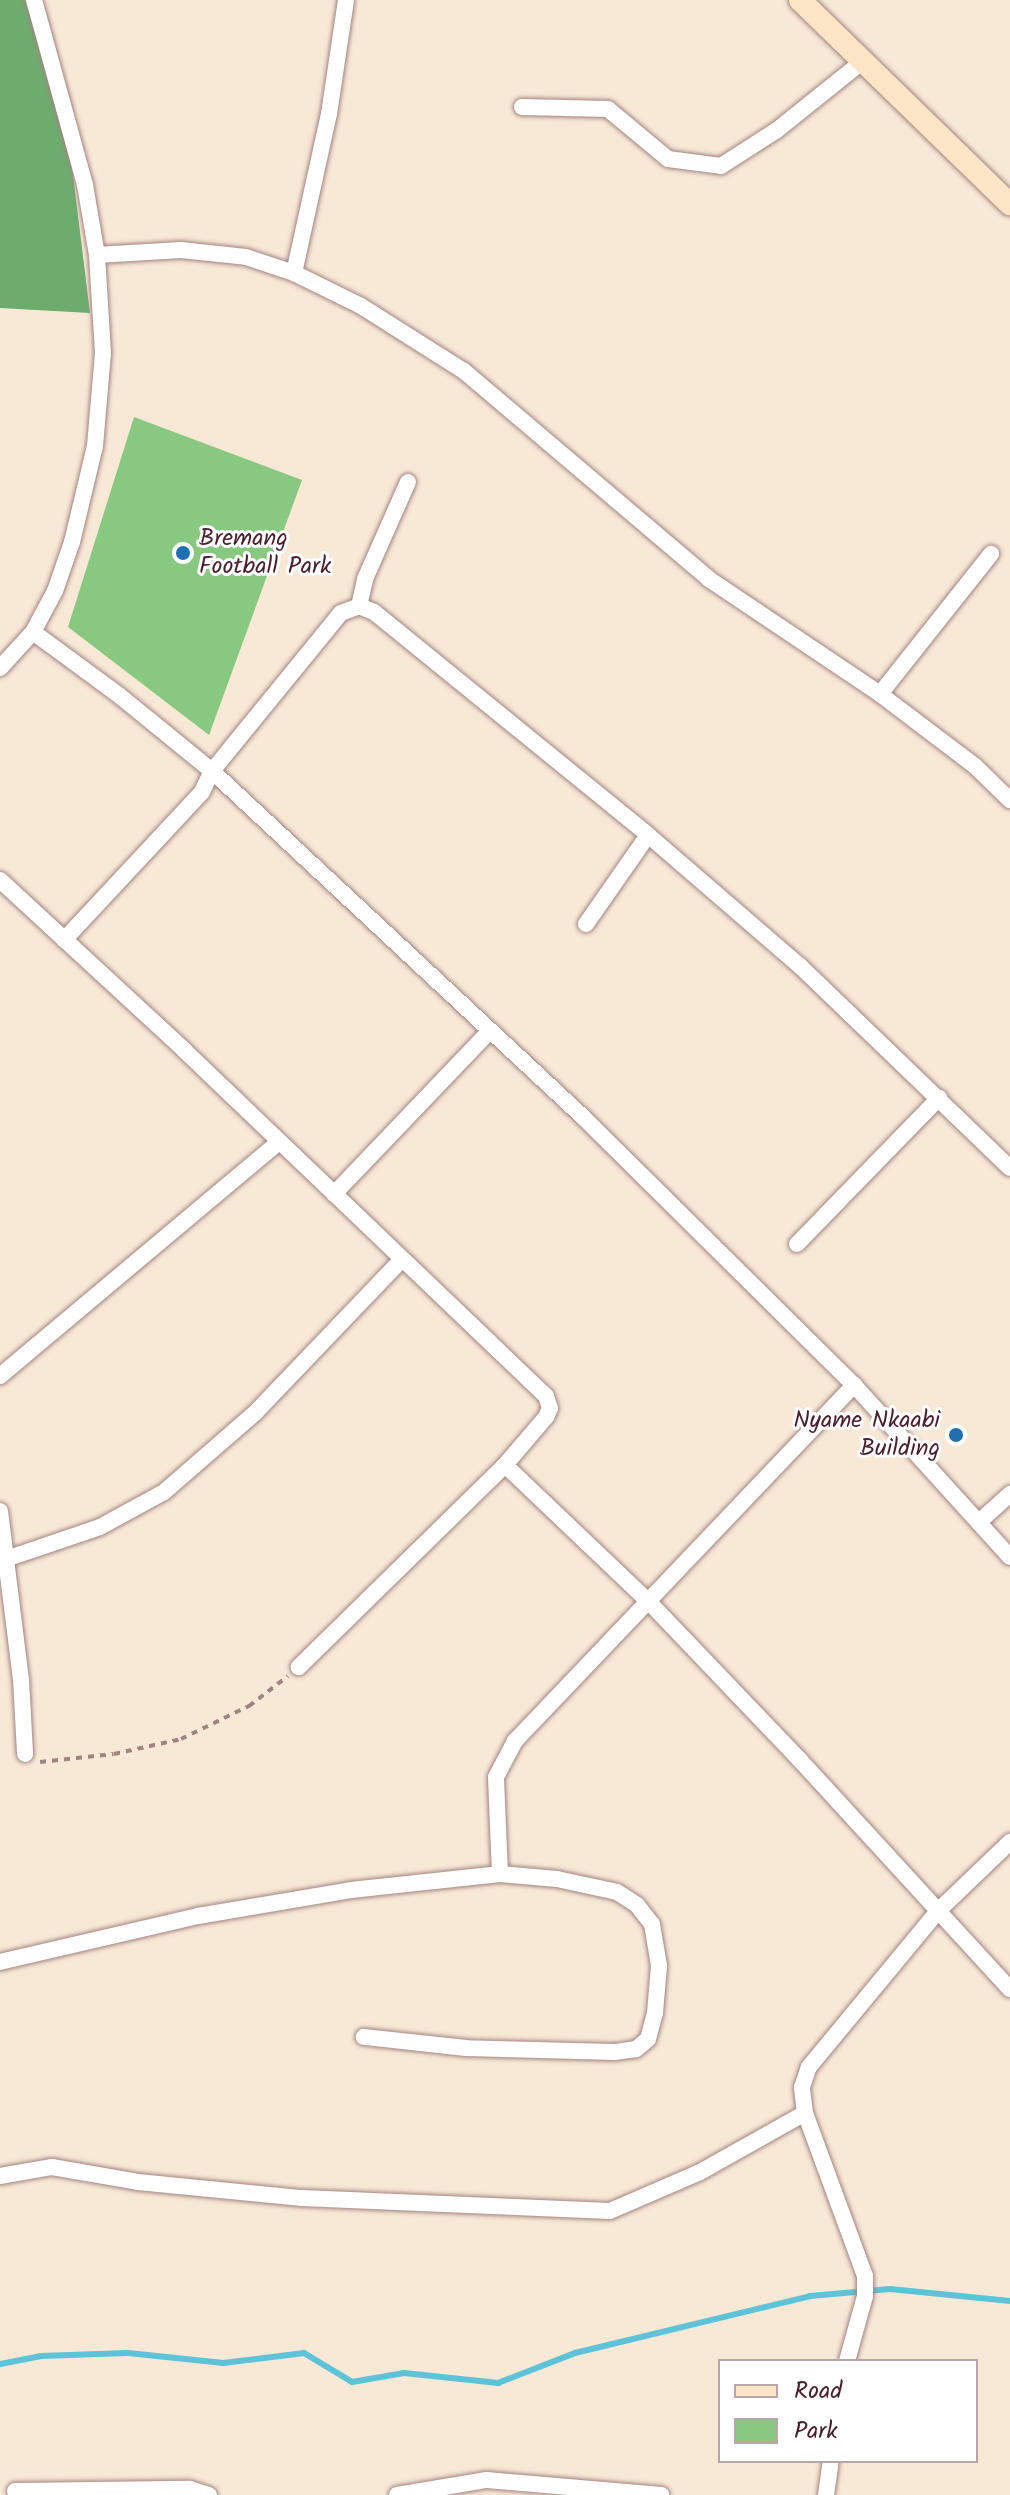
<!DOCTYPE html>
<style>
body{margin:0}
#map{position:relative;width:1010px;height:2495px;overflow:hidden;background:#f8e8d6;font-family:Kalam,sans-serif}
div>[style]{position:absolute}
.green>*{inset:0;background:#89c880}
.forest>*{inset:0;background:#6eac6e}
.stream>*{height:6px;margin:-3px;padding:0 3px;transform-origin:3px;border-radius:3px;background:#5cc3d8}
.path>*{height:4px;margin-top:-2px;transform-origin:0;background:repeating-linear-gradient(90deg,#a18480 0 6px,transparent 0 12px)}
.roads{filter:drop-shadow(0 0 2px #a18480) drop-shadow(0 0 2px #a18480)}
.street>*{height:16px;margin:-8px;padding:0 8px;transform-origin:8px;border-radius:8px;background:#fff}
.secondary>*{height:22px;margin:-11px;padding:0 11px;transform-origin:11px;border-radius:11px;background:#fce5c4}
.dots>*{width:22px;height:22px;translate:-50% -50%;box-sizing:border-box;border:4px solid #fff;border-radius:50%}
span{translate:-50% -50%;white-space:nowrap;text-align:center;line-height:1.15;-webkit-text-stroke:6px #fff;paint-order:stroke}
.poi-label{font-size:24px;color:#4a1f2b}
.left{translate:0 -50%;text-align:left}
.right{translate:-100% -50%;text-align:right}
.legend{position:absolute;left:718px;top:2359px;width:260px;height:104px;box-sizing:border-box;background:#fff;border:2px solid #b7a5aa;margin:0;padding:10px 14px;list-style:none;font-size:24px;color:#4a1f2b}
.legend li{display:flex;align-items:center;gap:16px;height:40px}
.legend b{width:40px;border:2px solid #b7a5aa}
</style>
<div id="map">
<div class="green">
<div style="clip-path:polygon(134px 417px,302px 480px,209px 735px,68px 627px)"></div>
</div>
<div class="forest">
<div style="clip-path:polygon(0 0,25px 0,43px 55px,72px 167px,90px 313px,0 308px)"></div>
</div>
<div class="stream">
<div style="left:0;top:2364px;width:42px;rotate:-11deg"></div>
<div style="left:41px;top:2356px;width:87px;rotate:-2deg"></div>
<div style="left:128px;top:2353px;width:96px;rotate:6deg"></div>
<div style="left:223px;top:2363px;width:82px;rotate:-7deg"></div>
<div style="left:304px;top:2353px;width:56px;rotate:31.1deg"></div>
<div style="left:352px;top:2382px;width:53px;rotate:-9.8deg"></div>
<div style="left:404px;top:2373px;width:95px;rotate:6.1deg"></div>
<div style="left:498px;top:2383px;width:83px;rotate:-21.3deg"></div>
<div style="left:575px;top:2353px;width:242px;rotate:-13.6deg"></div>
<div style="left:810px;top:2296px;width:80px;rotate:-5deg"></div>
<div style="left:890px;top:2289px;width:121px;rotate:5.7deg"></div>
</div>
<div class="path">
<div style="left:40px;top:1762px;width:74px;rotate:-6.2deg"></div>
<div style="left:114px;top:1754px;width:69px;rotate:-12.6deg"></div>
<div style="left:181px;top:1739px;width:76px;rotate:-25.9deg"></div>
<div style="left:249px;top:1706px;width:49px;rotate:-37.6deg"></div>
</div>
<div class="roads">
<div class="street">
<div style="left:522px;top:107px;width:86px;rotate:1.3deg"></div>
<div style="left:608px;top:109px;width:78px;rotate:39.8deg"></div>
<div style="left:668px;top:159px;width:53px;rotate:7.5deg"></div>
<div style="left:721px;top:166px;width:67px;rotate:-32.7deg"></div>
<div style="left:777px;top:130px;width:109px;rotate:-38.7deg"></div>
<div style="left:97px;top:255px;width:84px;rotate:-3.4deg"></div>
<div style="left:181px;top:250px;width:65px;rotate:6.1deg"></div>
<div style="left:246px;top:257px;width:51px;rotate:18.4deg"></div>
<div style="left:294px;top:273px;width:75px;rotate:26.2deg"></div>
<div style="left:361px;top:306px;width:122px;rotate:32.3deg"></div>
<div style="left:464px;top:371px;width:321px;rotate:40.3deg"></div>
<div style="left:709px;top:579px;width:206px;rotate:33.9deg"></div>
<div style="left:880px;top:694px;width:119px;rotate:37.2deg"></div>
<div style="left:975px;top:766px;width:49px;rotate:44.2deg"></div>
<div style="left:294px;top:273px;width:163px;rotate:-77.6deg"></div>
<div style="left:329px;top:114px;width:115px;rotate:-81.5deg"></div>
<div style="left:359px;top:606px;width:28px;rotate:-77deg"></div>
<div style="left:365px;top:579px;width:106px;rotate:-66.1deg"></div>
<div style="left:33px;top:632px;width:108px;rotate:36.3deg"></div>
<div style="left:120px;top:696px;width:119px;rotate:39.2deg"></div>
<div style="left:212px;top:771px;width:507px;rotate:43deg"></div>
<div style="left:583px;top:1117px;width:381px;rotate:44.7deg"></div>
<div style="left:854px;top:1385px;width:232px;rotate:47.8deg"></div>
<div style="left:0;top:668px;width:49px;rotate:-47.5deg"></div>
<div style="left:33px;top:632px;width:47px;rotate:-61.8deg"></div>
<div style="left:55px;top:591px;width:52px;rotate:-70.9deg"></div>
<div style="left:72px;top:542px;width:99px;rotate:-76.5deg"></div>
<div style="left:95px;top:446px;width:93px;rotate:-85.1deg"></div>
<div style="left:103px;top:353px;width:98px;rotate:-93.5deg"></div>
<div style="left:97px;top:255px;width:71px;rotate:-99.7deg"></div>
<div style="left:85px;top:185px;width:192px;rotate:-105.4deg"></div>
<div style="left:880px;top:694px;width:179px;rotate:-51.6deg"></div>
<div style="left:0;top:880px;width:251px;rotate:42.7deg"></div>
<div style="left:184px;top:1050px;width:501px;rotate:43.71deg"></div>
<div style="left:546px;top:1396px;width:13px;rotate:72deg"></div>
<div style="left:550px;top:1408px;width:10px;rotate:114deg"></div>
<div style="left:546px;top:1417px;width:63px;rotate:130.5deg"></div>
<div style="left:505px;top:1465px;width:289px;rotate:135.6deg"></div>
<div style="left:586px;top:924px;width:108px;rotate:-55.1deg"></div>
<div style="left:64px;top:940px;width:202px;rotate:-47deg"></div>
<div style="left:202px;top:792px;width:23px;rotate:-65deg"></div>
<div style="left:212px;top:771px;width:204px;rotate:-50.8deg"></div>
<div style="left:341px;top:613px;width:19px;rotate:-21deg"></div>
<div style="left:359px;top:606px;width:16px;rotate:22deg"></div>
<div style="left:374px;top:612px;width:353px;rotate:39.1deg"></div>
<div style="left:648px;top:835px;width:201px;rotate:40.8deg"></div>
<div style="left:800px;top:966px;width:291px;rotate:43.9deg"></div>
<div style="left:334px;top:1194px;width:226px;rotate:-46.3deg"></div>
<div style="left:797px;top:1244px;width:204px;rotate:-45.8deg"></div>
<div style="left:0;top:1376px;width:364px;rotate:-40deg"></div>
<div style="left:505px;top:1465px;width:199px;rotate:43.6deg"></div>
<div style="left:649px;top:1602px;width:217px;rotate:46.3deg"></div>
<div style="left:799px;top:1759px;width:312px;rotate:47.5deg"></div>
<div style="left:0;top:1511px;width:169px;rotate:82.9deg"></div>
<div style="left:21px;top:1679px;width:75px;rotate:86.9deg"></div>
<div style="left:979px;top:1522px;width:42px;rotate:-42.1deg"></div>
<div style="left:6px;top:1559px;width:99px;rotate:-18.8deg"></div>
<div style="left:100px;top:1527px;width:73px;rotate:-28.7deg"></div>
<div style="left:164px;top:1492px;width:121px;rotate:-41deg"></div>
<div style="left:255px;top:1413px;width:211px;rotate:-46.3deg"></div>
<div style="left:500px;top:1874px;width:97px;rotate:-92.4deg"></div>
<div style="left:496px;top:1777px;width:41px;rotate:-62.2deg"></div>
<div style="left:515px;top:1741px;width:492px;rotate:-46.4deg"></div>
<div style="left:0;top:1962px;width:203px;rotate:-13.1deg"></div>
<div style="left:198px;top:1916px;width:155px;rotate:-9.6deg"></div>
<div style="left:351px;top:1890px;width:150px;rotate:-6.1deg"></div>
<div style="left:500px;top:1874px;width:57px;rotate:5deg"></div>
<div style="left:557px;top:1879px;width:61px;rotate:12.2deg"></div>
<div style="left:617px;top:1892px;width:24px;rotate:33deg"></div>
<div style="left:637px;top:1905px;width:24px;rotate:52deg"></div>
<div style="left:652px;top:1924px;width:43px;rotate:80.5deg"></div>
<div style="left:659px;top:1966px;width:47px;rotate:94.9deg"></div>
<div style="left:655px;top:2013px;width:27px;rotate:105deg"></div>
<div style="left:648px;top:2039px;width:16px;rotate:140deg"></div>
<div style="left:636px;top:2049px;width:22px;rotate:172deg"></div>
<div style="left:614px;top:2052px;width:148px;rotate:-178.5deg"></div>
<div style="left:466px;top:2048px;width:103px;rotate:-173.8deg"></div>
<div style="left:0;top:2176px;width:53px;rotate:-9.8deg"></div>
<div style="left:52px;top:2167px;width:87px;rotate:9.9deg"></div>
<div style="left:138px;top:2182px;width:165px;rotate:5.6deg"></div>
<div style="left:302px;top:2198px;width:308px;rotate:2.4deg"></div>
<div style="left:610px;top:2211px;width:98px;rotate:-23.4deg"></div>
<div style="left:700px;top:2172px;width:120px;rotate:-29.3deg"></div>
<div style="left:847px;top:2361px;width:67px;rotate:-74.5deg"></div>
<div style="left:865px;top:2296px;width:20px;rotate:-90deg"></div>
<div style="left:865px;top:2276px;width:174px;rotate:-110.2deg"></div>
<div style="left:805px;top:2113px;width:26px;rotate:-97deg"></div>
<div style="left:802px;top:2087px;width:21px;rotate:-71deg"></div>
<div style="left:809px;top:2067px;width:202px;rotate:-50.4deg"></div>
<div style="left:938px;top:1911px;width:100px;rotate:-43.8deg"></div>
<div style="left:15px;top:2491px;width:175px;rotate:-0.7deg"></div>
<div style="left:190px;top:2489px;width:20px;rotate:18deg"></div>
<div style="left:397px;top:2495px;width:91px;rotate:-9.5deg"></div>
<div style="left:487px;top:2480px;width:175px;rotate:4.9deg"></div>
<div style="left:826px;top:2495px;width:34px;rotate:-82deg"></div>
</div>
<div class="secondary">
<div style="left:800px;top:0;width:293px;rotate:44.2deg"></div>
</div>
</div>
<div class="dots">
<div style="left:183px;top:553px;background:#1f6fb2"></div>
<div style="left:956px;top:1435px;background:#1f6fb2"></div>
</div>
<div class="poi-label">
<span class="left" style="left:199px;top:553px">Bremang<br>Football Park</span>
<span class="right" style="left:940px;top:1435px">Nyame Nkaabi<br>Building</span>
</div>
<ul class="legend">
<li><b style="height:10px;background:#fce5c4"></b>Road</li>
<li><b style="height:22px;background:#89c880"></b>Park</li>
</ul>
</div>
